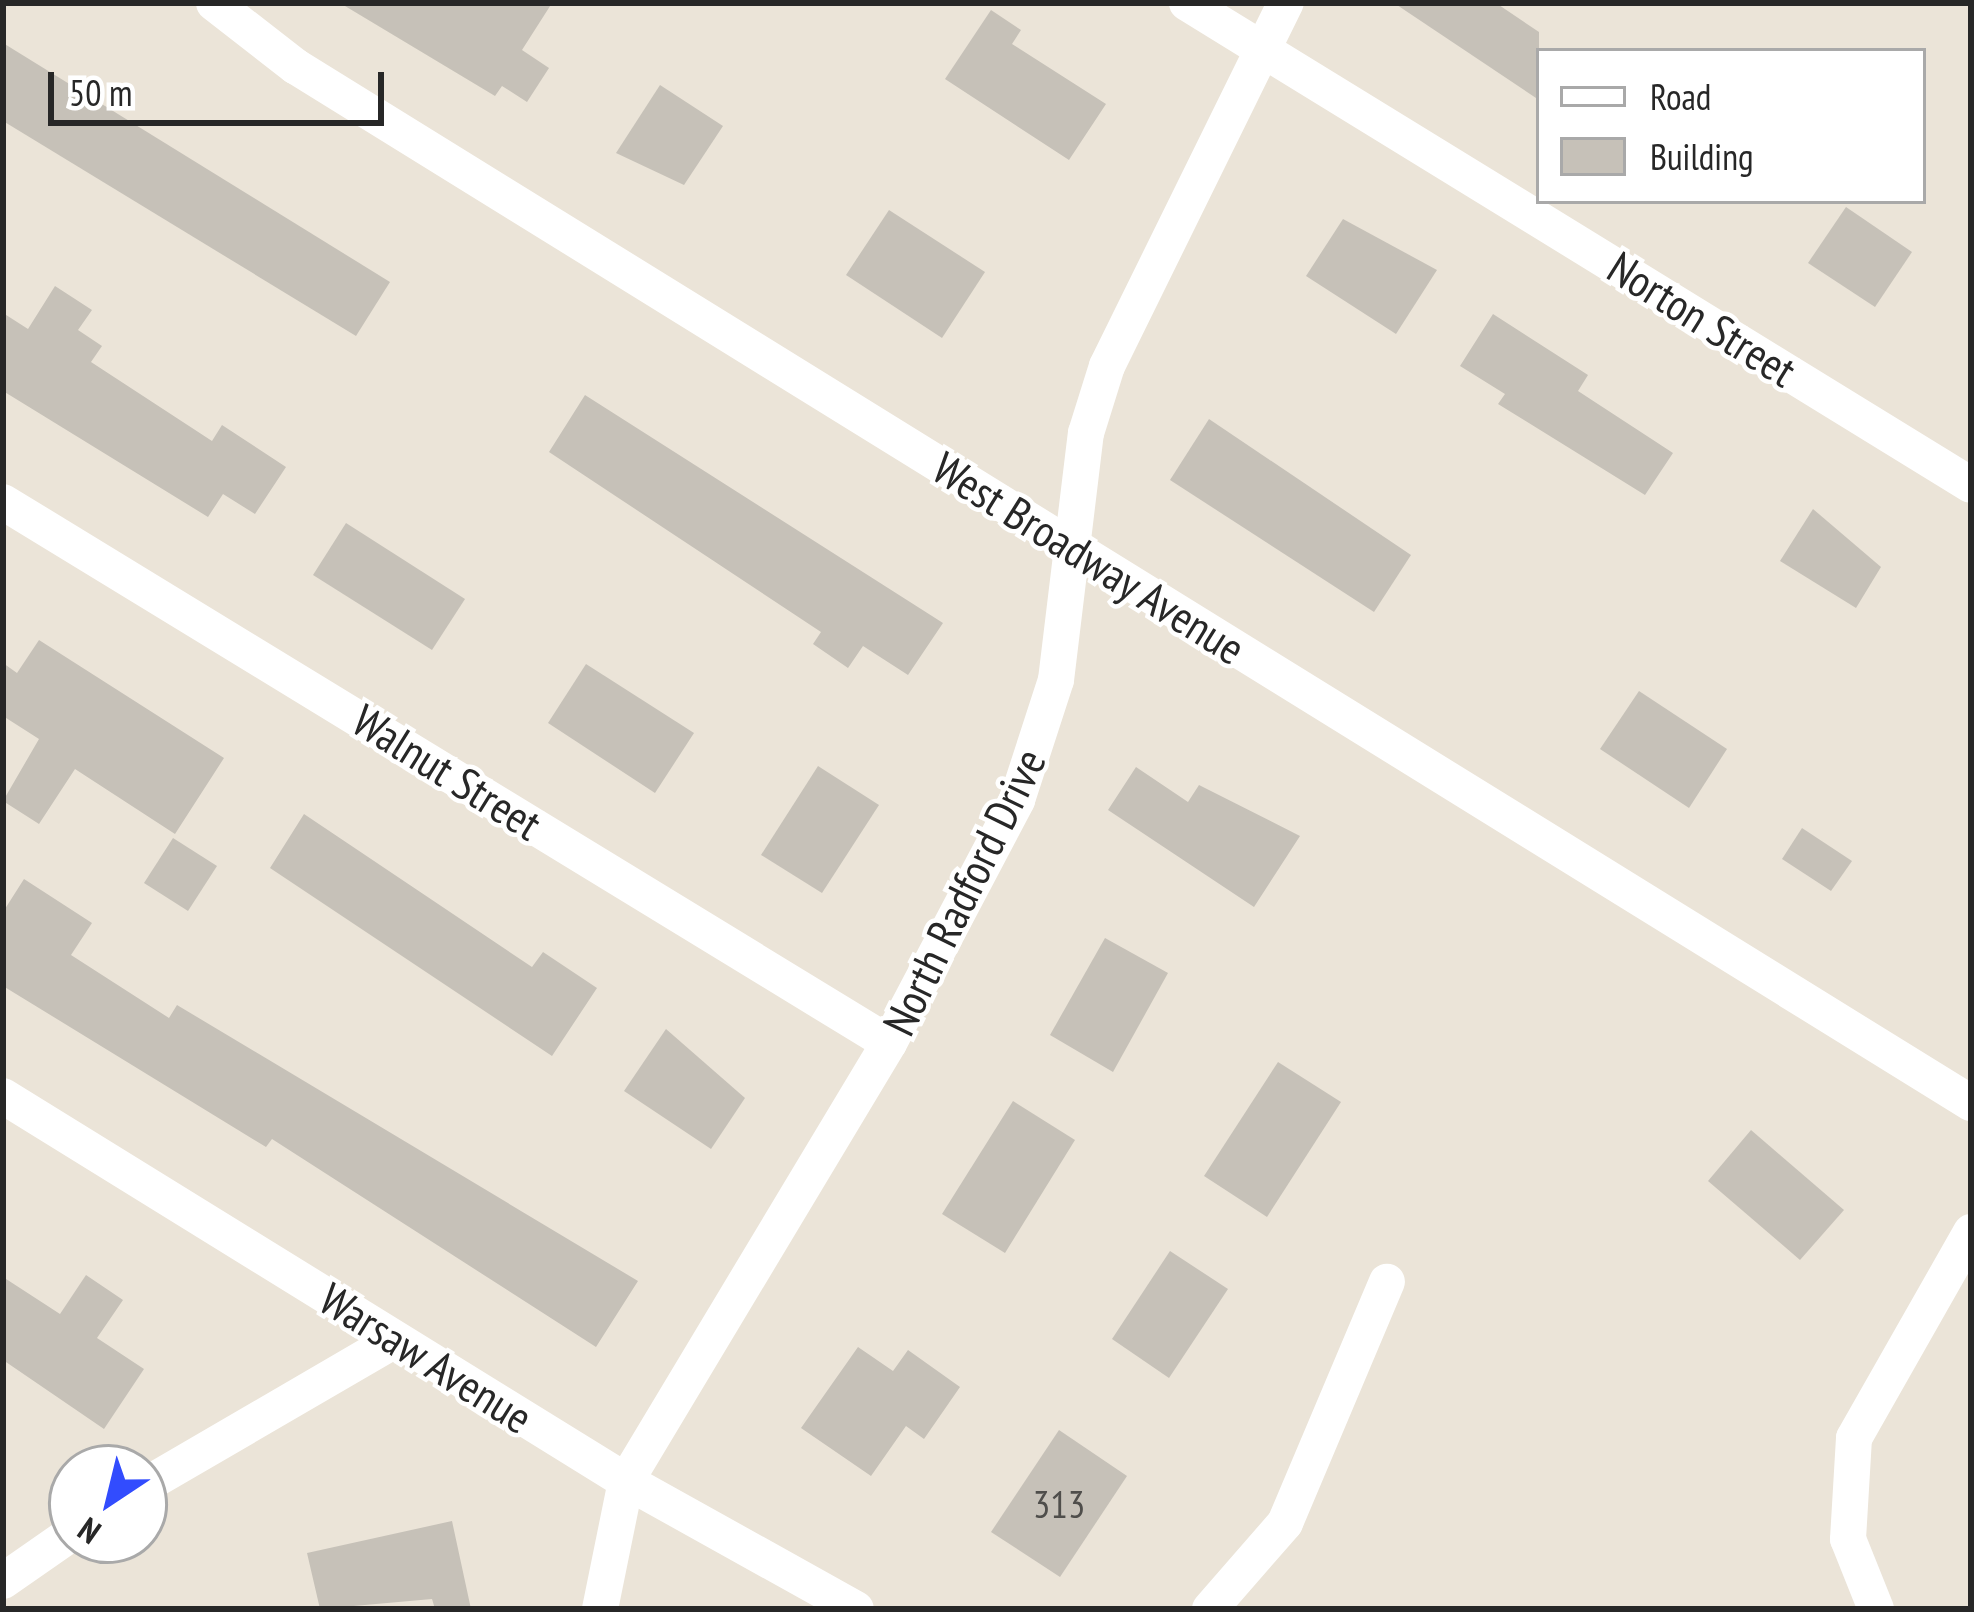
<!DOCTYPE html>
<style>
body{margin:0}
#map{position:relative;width:1974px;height:1612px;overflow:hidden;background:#ebe4d8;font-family:"PT Sans Narrow",sans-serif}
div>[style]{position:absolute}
.building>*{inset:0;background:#c6c1b8}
.street>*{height:36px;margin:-18px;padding:0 18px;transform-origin:18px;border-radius:18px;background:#fff}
span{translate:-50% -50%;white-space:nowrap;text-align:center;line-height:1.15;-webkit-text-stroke:9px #fff;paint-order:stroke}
.number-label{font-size:39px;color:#4f4e4b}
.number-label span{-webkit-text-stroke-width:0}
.street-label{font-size:45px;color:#272727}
.frame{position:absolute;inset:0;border:6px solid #272727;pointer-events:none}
.legend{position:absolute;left:1536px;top:48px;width:390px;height:156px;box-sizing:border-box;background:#fff;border:3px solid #a9a9a9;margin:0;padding:15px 21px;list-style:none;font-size:36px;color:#272727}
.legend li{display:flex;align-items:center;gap:24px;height:60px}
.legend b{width:60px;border:3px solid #a9a9a9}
.north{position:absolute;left:48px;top:1444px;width:120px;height:120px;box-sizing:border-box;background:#fff;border:3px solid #a9a9a9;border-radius:50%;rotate:215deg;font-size:33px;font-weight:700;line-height:48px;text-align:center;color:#272727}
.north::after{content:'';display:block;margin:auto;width:42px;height:54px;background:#324cfe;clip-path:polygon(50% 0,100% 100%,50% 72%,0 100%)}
.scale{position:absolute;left:48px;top:72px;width:336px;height:54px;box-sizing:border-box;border:6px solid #272727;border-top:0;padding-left:15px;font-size:36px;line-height:42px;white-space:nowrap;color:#272727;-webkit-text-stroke:9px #fff;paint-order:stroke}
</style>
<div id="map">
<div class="building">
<div style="clip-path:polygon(340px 3px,552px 3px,522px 50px,549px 68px,527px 102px,502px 86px,495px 96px)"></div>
<div style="clip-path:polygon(1394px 3px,1496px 3px,1539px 32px,1539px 100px)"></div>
<div style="clip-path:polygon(991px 10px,1021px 30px,1012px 44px,1106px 104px,1069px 160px,945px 79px)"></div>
<div style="clip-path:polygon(3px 43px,390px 282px,356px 336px,3px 121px)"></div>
<div style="clip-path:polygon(660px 85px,723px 126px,684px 185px,616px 153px)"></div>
<div style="clip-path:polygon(1846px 207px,1912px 252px,1875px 307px,1808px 263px)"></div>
<div style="clip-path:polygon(889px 210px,985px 272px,942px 338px,846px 275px)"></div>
<div style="clip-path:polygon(1343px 219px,1437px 270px,1396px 334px,1306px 276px)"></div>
<div style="clip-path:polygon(55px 286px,92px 310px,78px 330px,102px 346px,91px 362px,212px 441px,222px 425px,286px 467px,255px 514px,223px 494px,208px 517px,3px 391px,3px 313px,28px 329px)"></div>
<div style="clip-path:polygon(1493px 314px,1588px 375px,1578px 391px,1673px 453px,1645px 495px,1498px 404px,1505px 394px,1460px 366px)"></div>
<div style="clip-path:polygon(585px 395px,943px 623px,908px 675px,863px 646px,848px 668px,813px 644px,821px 632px,549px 452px)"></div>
<div style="clip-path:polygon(1209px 419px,1411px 555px,1374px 612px,1170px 480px)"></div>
<div style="clip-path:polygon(1813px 509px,1881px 567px,1856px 608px,1780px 561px)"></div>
<div style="clip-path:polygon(346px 523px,465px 599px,432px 650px,313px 575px)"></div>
<div style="clip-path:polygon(39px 640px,224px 758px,175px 834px,75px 769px,39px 824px,3px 801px,39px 739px,3px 716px,3px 663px,17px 673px)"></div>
<div style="clip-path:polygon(586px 664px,694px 733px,655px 793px,548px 723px)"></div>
<div style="clip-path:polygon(1639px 691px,1727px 749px,1689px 808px,1600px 749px)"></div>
<div style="clip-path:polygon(818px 766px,879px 805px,822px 893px,761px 855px)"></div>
<div style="clip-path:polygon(1136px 767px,1188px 802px,1199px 785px,1300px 836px,1254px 907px,1108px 810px)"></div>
<div style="clip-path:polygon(304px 814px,532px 967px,543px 952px,597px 988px,552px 1056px,270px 868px)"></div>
<div style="clip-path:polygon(1802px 828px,1852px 861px,1831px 891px,1782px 859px)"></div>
<div style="clip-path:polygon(173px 838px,217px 866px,188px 911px,144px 883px)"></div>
<div style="clip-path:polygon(24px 879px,92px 923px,71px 955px,169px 1018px,177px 1005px,638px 1281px,596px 1347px,272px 1139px,266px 1147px,3px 986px,3px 912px)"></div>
<div style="clip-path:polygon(1105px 938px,1168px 973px,1113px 1072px,1050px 1035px)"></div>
<div style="clip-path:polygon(666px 1029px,745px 1098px,711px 1149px,624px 1091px)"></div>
<div style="clip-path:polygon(1278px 1062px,1341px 1102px,1267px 1217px,1204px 1176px)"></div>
<div style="clip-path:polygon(1013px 1101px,1075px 1140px,1005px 1253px,942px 1214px)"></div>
<div style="clip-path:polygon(1751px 1130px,1844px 1210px,1800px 1260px,1708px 1181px)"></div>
<div style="clip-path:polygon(1170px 1251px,1228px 1289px,1169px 1378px,1112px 1339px)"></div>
<div style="clip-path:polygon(86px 1275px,123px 1300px,97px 1338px,144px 1369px,104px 1429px,3px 1360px,3px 1277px,60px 1314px)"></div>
<div style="clip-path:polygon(858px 1347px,893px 1371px,908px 1350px,960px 1387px,924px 1439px,906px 1426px,871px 1476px,801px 1428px)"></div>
<div style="clip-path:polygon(1059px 1430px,1127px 1476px,1060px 1577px,991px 1532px)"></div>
<div style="clip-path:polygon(452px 1521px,471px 1609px,435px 1609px,432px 1599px,320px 1609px,307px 1553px)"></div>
</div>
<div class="street">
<div style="left:214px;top:3px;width:103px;rotate:37.9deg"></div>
<div style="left:295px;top:66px;width:1971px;rotate:31.75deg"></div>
<div style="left:1187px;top:3px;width:920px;rotate:31.58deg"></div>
<div style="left:3px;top:502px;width:1038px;rotate:31.41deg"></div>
<div style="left:3px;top:1096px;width:732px;rotate:31.72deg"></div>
<div style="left:626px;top:1481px;width:263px;rotate:29.1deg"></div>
<div style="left:144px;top:1486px;width:290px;rotate:-30.2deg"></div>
<div style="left:3px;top:1581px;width:84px;rotate:-34.8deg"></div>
<div style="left:600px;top:1609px;width:131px;rotate:-78.5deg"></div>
<div style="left:626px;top:1481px;width:511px;rotate:-59.02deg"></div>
<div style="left:889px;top:1043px;width:275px;rotate:-62.2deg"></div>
<div style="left:1017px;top:800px;width:126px;rotate:-72deg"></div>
<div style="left:1056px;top:680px;width:249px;rotate:-83.1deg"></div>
<div style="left:1086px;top:433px;width:70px;rotate:-72.6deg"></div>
<div style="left:1107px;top:366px;width:405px;rotate:-63.8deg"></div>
<div style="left:1210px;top:1609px;width:114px;rotate:-48.9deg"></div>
<div style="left:1285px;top:1523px;width:262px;rotate:-67.1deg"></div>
<div style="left:1876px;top:1609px;width:75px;rotate:-111.8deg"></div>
<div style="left:1848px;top:1539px;width:101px;rotate:-86.6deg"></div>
<div style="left:1854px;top:1438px;width:237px;rotate:-60.4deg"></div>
</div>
<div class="number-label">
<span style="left:1059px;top:1504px">313</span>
</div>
<div class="street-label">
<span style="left:1702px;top:319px;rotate:32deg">Norton Street</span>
<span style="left:1089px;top:558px;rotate:32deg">West Broadway Avenue</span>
<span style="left:447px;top:772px;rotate:32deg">Walnut Street</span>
<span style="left:964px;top:892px;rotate:-64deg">North Radford Drive</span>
<span style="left:426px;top:1358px;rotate:32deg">Warsaw Avenue</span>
</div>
<div class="frame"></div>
<ul class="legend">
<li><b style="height:15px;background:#fff"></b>Road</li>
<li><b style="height:33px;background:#c6c1b8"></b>Building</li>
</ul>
<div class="north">N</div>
<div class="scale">50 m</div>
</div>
